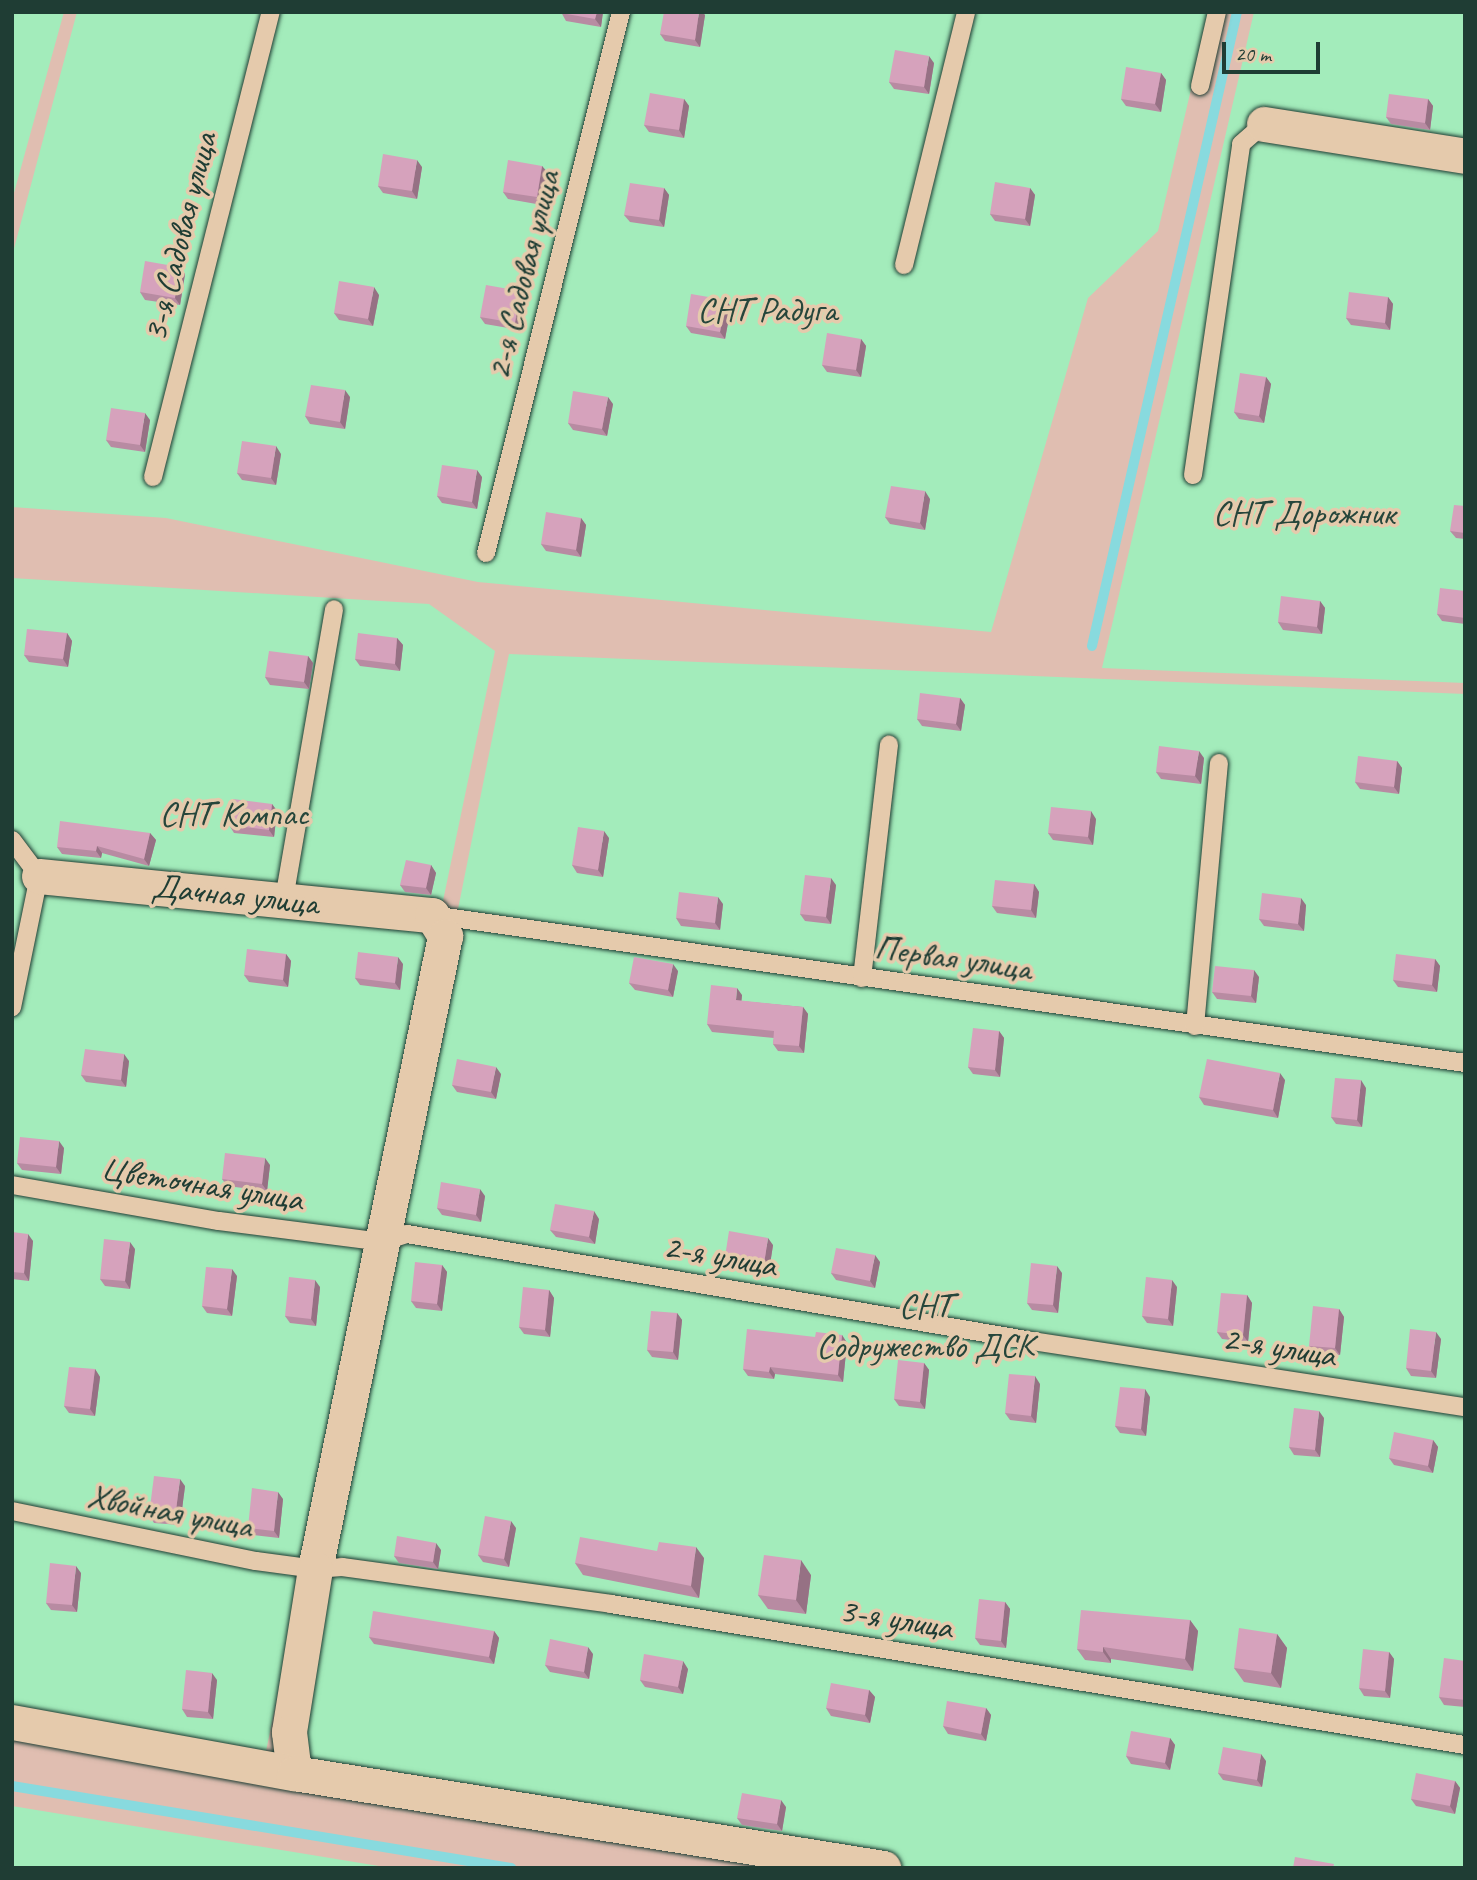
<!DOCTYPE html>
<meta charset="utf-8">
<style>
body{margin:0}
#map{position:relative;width:1477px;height:1880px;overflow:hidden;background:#e0beb1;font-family:Caveat,sans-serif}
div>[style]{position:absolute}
.green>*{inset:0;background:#a3ecbb}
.stream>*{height:10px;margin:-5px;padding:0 5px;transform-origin:5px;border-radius:5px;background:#88dade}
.roads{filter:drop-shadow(0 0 2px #1f3d34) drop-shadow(0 0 2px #1f3d34)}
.service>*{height:18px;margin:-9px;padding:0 9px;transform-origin:9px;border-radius:9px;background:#e5caac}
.minor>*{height:35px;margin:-17.5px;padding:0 17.5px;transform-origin:17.5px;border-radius:17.5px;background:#e5caac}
.wall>*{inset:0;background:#b88ba2}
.shaded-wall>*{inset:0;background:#967184}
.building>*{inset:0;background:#d6a2bc}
span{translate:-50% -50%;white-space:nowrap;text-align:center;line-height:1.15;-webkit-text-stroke:7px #e5caac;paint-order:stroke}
.street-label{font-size:35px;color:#1f3d34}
.park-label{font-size:35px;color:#26463b}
.frame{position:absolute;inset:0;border:14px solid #1f3d34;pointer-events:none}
.scale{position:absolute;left:1222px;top:42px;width:98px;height:32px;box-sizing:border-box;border:4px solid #1f3d34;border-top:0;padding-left:9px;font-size:21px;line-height:24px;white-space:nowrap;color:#1f3d34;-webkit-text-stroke:5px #e5caac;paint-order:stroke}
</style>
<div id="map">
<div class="green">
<div style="clip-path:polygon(12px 12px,64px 12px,12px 200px)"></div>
<div style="clip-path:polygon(77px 12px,1209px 12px,1158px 231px,1088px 298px,991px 632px,478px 582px,166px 518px,12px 507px,12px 256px)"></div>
<div style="clip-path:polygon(1254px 12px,1465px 12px,1465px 683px,1102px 668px)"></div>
<div style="clip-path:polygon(12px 578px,429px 604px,495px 651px,260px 1780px,12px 1739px)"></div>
<div style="clip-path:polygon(509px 654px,1465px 694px,1465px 1868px,819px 1868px,283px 1785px)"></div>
<div style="clip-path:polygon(12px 1806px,391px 1868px,12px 1868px)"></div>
</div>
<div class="stream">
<div style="left:1092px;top:646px;width:650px;rotate:-77.12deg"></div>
<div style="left:12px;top:1786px;width:506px;rotate:9.33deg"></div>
</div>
<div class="roads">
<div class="service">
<div style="left:1200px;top:86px;width:76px;rotate:-77.1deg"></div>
<div style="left:904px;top:265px;width:260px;rotate:-76.2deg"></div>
<div style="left:1193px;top:475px;width:334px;rotate:-81.7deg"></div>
<div style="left:1241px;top:144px;width:30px;rotate:-41deg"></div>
<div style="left:153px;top:477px;width:480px;rotate:-75.8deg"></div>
<div style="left:486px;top:553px;width:558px;rotate:-75.99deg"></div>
<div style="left:12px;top:840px;width:45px;rotate:53.1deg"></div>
<div style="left:39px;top:876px;width:134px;rotate:101.6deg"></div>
<div style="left:284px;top:899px;width:294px;rotate:-80.2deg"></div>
<div style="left:432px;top:915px;width:1044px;rotate:8.15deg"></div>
<div style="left:862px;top:978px;width:235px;rotate:-83.4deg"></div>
<div style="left:1195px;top:1026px;width:264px;rotate:-84.8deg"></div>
<div style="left:12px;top:1185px;width:210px;rotate:9.9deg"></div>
<div style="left:219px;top:1221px;width:164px;rotate:7.3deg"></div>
<div style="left:382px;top:1242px;width:26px;rotate:-18deg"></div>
<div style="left:407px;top:1234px;width:634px;rotate:9.71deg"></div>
<div style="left:1032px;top:1341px;width:438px;rotate:8.7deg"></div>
<div style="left:12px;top:1511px;width:249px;rotate:11.6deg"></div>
<div style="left:256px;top:1561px;width:60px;rotate:7.7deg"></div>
<div style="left:315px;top:1569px;width:27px;rotate:-4deg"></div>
<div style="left:342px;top:1567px;width:272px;rotate:7.8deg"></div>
<div style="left:611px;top:1604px;width:866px;rotate:9.38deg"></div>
</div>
<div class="minor">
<div style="left:1264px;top:124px;width:204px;rotate:9deg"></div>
<div style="left:39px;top:876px;width:395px;rotate:5.7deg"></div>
<div style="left:432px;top:915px;width:25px;rotate:58deg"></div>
<div style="left:445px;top:936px;width:646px;rotate:101.61deg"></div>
<div style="left:315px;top:1569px;width:165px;rotate:99.1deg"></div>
<div style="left:289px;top:1732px;width:41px;rotate:83deg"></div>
<div style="left:12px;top:1722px;width:287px;rotate:10.3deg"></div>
<div style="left:294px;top:1773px;width:597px;rotate:9.16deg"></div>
</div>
</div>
<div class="wall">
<div style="clip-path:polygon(561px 12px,603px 12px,601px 27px,566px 21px)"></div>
<div style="clip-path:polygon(705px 15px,700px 47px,665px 41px,660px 34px)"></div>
<div style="clip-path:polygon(934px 63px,929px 94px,894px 89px,889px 82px)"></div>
<div style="clip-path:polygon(1161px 73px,1166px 80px,1161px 112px,1126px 106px,1121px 99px)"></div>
<div style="clip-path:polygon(684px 99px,689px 106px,684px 138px,649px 132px,644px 125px)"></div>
<div style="clip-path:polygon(1428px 99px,1433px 106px,1430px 130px,1391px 124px,1386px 117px)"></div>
<div style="clip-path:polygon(542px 166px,548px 173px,542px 205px,508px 199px,503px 192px)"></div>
<div style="clip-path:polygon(422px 167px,417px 199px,383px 193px,378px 186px)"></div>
<div style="clip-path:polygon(664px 188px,669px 195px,664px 227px,630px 222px,624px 215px)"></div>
<div style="clip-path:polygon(1030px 188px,1035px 195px,1030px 226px,995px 221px,990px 214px)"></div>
<div style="clip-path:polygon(179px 267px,185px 274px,180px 305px,145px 300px,140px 292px)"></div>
<div style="clip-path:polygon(379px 295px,373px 326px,339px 320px,334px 313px)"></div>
<div style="clip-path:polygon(1388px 297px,1393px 304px,1390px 330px,1351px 325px,1346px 318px)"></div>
<div style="clip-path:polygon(525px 298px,520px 330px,485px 324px,480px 317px)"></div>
<div style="clip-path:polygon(726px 300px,731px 307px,725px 339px,691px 333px,686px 326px)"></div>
<div style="clip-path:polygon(861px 339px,866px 346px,861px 377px,827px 372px,822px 365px)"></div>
<div style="clip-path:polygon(1266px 377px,1271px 384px,1264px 423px,1239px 419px,1234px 412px)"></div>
<div style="clip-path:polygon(350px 397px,345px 429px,310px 424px,305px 416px)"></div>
<div style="clip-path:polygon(613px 404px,607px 436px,573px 430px,568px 423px)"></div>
<div style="clip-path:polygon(150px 420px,145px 452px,111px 447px,106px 440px)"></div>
<div style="clip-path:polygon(281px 454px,276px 485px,242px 480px,237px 473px)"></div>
<div style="clip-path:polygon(482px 477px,477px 509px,442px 503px,437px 496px)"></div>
<div style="clip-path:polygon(930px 499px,925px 530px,890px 524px,885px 517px)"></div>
<div style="clip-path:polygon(1465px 506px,1465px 539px,1456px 538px,1450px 531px)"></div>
<div style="clip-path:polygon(581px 518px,586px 525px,581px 557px,546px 551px,541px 544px)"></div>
<div style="clip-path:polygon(1465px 591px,1465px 624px,1442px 621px,1437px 614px)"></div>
<div style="clip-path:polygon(1320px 601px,1325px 608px,1322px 634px,1283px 630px,1278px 622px)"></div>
<div style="clip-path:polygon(67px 633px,72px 641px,68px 667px,29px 662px,24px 655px)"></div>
<div style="clip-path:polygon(397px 638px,403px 645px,400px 671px,360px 666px,355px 659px)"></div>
<div style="clip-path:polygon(308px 656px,313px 663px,309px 689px,270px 685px,265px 677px)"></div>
<div style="clip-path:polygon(960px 698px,965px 705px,961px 731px,922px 726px,917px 719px)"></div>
<div style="clip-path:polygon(1204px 758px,1201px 784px,1161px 779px,1156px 772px)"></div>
<div style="clip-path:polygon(1397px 761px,1402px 768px,1399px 794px,1360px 789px,1355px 782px)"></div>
<div style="clip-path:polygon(272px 804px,277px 811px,274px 837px,234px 833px,229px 825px)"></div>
<div style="clip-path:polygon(1096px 819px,1093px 845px,1053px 840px,1048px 833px)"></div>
<div style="clip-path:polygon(150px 833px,156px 840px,149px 866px,102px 853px,101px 858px,62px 854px,57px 847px)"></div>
<div style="clip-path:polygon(609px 838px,603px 877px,577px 873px,572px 865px)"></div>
<div style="clip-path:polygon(431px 865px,436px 873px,431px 895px,405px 892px,400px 885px)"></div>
<div style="clip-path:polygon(1034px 884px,1039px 892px,1036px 918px,997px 913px,992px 906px)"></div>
<div style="clip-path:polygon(836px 885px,831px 924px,805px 921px,800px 914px)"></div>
<div style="clip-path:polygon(723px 904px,720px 930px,681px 926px,676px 918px)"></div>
<div style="clip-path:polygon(1306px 905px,1304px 931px,1264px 926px,1259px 919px)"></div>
<div style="clip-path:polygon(286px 954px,291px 961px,288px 987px,249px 982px,244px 975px)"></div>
<div style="clip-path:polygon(1435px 959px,1440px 966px,1437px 992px,1398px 987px,1393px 980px)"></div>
<div style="clip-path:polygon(403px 964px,400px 990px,360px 985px,355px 978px)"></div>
<div style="clip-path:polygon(678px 971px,673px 997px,635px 990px,629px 983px)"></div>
<div style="clip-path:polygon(1259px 977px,1256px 1003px,1217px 999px,1212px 992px)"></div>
<div style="clip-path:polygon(742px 995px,741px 1001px,803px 1007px,808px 1014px,804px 1053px,778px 1051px,773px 1044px,774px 1038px,712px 1032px,707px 1024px)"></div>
<div style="clip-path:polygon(999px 1031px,1004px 1038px,1000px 1077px,973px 1074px,968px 1067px)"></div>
<div style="clip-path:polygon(129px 1061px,126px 1087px,86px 1082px,81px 1075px)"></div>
<div style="clip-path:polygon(501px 1074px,496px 1099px,457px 1092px,452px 1085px)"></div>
<div style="clip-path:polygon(1285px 1080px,1278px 1118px,1204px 1105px,1199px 1097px)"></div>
<div style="clip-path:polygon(1366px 1088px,1362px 1127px,1336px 1124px,1331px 1117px)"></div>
<div style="clip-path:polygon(64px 1148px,61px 1174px,22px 1170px,17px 1163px)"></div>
<div style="clip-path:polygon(270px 1165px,267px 1191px,227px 1186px,222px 1179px)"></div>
<div style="clip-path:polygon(485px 1196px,481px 1222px,442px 1215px,437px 1208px)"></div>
<div style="clip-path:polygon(599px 1219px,595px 1244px,556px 1237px,550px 1230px)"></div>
<div style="clip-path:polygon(12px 1232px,33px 1241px,29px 1281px,12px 1279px)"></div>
<div style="clip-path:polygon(773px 1245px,769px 1271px,730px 1264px,725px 1257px)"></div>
<div style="clip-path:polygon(135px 1249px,130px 1289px,105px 1286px,100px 1279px)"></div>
<div style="clip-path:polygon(880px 1262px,875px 1288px,836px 1280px,831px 1273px)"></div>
<div style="clip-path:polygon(442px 1265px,447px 1272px,442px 1311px,416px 1308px,411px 1301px)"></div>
<div style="clip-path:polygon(1062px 1273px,1058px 1313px,1032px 1310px,1027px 1303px)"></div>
<div style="clip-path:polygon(237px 1276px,232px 1316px,207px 1313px,202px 1306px)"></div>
<div style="clip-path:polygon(320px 1287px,316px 1326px,290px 1323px,285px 1316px)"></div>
<div style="clip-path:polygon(1177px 1287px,1173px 1326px,1147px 1323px,1142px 1316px)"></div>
<div style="clip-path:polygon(549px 1290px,554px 1298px,550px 1337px,524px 1334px,519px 1327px)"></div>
<div style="clip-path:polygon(1247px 1295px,1252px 1303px,1248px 1342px,1222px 1339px,1217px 1332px)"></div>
<div style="clip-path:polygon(1339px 1309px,1344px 1317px,1340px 1355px,1314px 1353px,1309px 1346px)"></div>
<div style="clip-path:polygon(677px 1313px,682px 1320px,678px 1360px,652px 1357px,647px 1350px)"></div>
<div style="clip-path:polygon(842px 1335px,847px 1343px,843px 1382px,775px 1374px,774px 1379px,748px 1376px,743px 1369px,815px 1337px)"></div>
<div style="clip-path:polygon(1441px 1339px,1436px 1378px,1411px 1376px,1406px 1368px)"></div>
<div style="clip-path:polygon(924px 1363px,929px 1370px,925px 1409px,899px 1406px,894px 1399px)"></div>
<div style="clip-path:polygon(95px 1369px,100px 1377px,95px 1416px,69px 1413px,64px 1406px)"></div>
<div style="clip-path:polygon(1040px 1384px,1036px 1423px,1010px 1420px,1005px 1413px)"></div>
<div style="clip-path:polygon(1150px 1397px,1146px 1436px,1120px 1433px,1115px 1426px)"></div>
<div style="clip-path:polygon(1324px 1418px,1320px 1457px,1294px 1455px,1289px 1447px)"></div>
<div style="clip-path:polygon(1433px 1440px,1438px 1447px,1433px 1473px,1394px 1465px,1389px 1458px)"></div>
<div style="clip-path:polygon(185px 1486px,180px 1525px,154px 1523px,149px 1515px)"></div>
<div style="clip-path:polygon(283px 1499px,279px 1538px,253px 1535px,248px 1528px)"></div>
<div style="clip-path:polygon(516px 1528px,509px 1567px,483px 1562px,478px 1555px)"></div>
<div style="clip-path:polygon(441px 1550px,438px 1569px,399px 1563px,394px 1556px)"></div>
<div style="clip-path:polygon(657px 1551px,704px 1558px,699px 1598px,583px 1575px,575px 1563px)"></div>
<div style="clip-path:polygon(81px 1573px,77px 1612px,51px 1610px,46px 1603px)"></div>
<div style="clip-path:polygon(811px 1575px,806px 1614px,768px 1609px,758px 1595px)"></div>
<div style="clip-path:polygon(1005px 1602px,1010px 1609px,1006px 1648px,980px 1645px,975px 1638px)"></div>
<div style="clip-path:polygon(1190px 1620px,1198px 1631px,1193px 1671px,1111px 1659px,1111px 1663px,1085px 1660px,1077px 1649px)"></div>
<div style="clip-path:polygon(494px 1631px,499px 1638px,494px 1664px,374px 1644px,369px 1637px)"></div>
<div style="clip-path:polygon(1277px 1634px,1287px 1648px,1281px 1688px,1244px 1682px,1234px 1668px)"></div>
<div style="clip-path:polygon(1389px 1652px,1394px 1659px,1390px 1698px,1364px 1696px,1359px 1688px)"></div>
<div style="clip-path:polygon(593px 1654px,589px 1679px,550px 1672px,545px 1665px)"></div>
<div style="clip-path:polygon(1465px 1661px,1465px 1707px,1444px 1705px,1439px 1697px)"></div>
<div style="clip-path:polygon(688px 1669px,683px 1694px,645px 1687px,640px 1680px)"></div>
<div style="clip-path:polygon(217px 1680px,213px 1719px,187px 1717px,182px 1709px)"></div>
<div style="clip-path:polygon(869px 1690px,875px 1697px,870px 1723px,831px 1716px,826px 1708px)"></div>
<div style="clip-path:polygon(986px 1708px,991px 1715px,986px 1741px,948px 1734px,943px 1726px)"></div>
<div style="clip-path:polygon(1170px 1738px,1175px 1745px,1170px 1770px,1131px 1764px,1126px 1756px)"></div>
<div style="clip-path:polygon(1266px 1761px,1262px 1787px,1223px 1780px,1218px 1773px)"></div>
<div style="clip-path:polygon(1455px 1781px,1460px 1788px,1455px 1814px,1416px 1806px,1411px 1799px)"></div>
<div style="clip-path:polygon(786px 1807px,782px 1831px,742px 1825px,737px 1818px)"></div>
</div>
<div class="shaded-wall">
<div style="clip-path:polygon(597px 12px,603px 12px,601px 27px,595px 19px)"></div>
<div style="clip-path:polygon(699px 12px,703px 12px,705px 15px,700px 47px,695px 40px)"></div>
<div style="clip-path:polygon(929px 56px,934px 63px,929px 94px,924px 87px)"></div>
<div style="clip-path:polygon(1161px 73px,1166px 80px,1161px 112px,1155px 104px)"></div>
<div style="clip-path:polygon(684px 99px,689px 106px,684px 138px,679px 130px)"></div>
<div style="clip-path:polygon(1428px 99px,1433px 106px,1430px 130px,1425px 123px)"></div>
<div style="clip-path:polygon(417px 160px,422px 167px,417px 199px,412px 191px)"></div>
<div style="clip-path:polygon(542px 166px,548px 173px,542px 205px,537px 197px)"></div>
<div style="clip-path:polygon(664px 188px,669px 195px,664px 227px,659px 220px)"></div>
<div style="clip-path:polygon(1030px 188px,1035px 195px,1030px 226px,1025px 219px)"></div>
<div style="clip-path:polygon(179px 267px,185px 274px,180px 305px,175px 298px)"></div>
<div style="clip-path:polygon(374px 287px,379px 295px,373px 326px,368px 319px)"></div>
<div style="clip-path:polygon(520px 291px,525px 298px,520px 330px,515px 323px)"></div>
<div style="clip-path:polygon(1388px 297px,1393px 304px,1390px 330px,1385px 323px)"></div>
<div style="clip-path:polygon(726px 300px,731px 307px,725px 339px,720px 332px)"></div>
<div style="clip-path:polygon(861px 339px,866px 346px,861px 377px,856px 370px)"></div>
<div style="clip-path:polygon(1266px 377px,1271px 384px,1264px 423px,1259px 416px)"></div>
<div style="clip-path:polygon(345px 390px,350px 397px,345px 429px,340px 422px)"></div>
<div style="clip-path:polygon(608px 397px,613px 404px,607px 436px,602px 429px)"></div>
<div style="clip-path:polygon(145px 413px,150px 420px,145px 452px,140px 445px)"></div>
<div style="clip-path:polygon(276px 446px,281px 454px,276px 485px,271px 478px)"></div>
<div style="clip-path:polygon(477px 470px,482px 477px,477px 509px,472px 502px)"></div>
<div style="clip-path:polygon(925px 491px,930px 499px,925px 530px,920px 523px)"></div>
<div style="clip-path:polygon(581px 518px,586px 525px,581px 557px,576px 550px)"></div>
<div style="clip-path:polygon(1320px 601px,1325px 608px,1322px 634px,1317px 627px)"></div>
<div style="clip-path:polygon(67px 633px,72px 641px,68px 667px,63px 659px)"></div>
<div style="clip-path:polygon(397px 638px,403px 645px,400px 671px,395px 664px)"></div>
<div style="clip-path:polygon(308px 656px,313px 663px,309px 689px,304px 682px)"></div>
<div style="clip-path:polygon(960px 698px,965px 705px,961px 731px,956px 724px)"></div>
<div style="clip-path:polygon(1199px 751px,1204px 758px,1201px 784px,1195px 776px)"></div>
<div style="clip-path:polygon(1397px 761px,1402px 768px,1399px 794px,1394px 787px)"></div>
<div style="clip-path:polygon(272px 804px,277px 811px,274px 837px,269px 830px)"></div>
<div style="clip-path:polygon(1091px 811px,1096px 819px,1093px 845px,1088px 837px)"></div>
<div style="clip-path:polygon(604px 831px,609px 838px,603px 877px,598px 870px)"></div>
<div style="clip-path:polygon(150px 833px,156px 840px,149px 866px,144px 859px)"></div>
<div style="clip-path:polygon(97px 846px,102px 853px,101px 858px,96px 851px)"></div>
<div style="clip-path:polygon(431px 865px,436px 873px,431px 895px,426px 888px)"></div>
<div style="clip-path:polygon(831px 878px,836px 885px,831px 924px,826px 917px)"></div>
<div style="clip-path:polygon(1034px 884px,1039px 892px,1036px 918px,1031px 910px)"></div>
<div style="clip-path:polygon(718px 897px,723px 904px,720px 930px,715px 923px)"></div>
<div style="clip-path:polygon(1301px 898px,1306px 905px,1304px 931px,1298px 924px)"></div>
<div style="clip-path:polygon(286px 954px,291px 961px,288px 987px,283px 980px)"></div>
<div style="clip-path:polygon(398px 957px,403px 964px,400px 990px,395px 983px)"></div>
<div style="clip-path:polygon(1435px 959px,1440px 966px,1437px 992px,1432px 985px)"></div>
<div style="clip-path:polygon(673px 964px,678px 971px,673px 997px,668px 990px)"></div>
<div style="clip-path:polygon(1254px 970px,1259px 977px,1256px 1003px,1251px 996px)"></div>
<div style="clip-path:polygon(737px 988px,742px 995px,741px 1007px,736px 1000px)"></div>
<div style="clip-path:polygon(803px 1007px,808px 1014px,804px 1053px,799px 1046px)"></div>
<div style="clip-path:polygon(999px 1031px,1004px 1038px,1000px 1077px,995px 1070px)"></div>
<div style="clip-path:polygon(124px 1054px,129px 1061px,126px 1087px,121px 1080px)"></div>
<div style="clip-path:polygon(496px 1067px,501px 1074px,496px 1099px,491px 1092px)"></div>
<div style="clip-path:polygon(1280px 1073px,1285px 1080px,1278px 1118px,1273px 1110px)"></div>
<div style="clip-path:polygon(1361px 1080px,1366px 1088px,1362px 1127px,1357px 1120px)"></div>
<div style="clip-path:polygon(59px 1141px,64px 1148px,61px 1174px,56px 1167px)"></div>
<div style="clip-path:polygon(265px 1158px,270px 1165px,267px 1191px,262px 1184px)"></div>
<div style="clip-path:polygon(480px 1189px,485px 1196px,481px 1222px,476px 1215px)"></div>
<div style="clip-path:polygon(594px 1211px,599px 1219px,595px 1244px,589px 1237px)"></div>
<div style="clip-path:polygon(28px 1234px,33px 1241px,29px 1281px,24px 1273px)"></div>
<div style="clip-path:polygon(768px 1238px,773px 1245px,769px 1271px,764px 1264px)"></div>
<div style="clip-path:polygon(130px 1242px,135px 1249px,130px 1289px,125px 1281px)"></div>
<div style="clip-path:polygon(875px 1255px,880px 1262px,875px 1288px,870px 1281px)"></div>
<div style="clip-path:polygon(442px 1265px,447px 1272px,442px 1311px,437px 1304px)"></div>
<div style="clip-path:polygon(1057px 1266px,1062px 1273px,1058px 1313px,1053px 1305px)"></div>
<div style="clip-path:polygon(232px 1269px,237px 1276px,232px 1316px,227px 1309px)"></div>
<div style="clip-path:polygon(315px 1280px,320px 1287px,316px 1326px,311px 1319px)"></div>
<div style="clip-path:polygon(1172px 1280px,1177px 1287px,1173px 1326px,1168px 1319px)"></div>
<div style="clip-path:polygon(549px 1290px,554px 1298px,550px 1337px,545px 1330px)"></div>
<div style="clip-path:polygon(1247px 1295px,1252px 1303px,1248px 1342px,1243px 1335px)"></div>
<div style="clip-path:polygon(1339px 1309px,1344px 1317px,1340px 1355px,1335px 1348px)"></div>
<div style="clip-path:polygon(677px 1313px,682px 1320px,678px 1360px,673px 1352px)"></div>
<div style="clip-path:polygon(1436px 1332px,1441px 1339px,1436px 1378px,1431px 1371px)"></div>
<div style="clip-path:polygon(842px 1335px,847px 1343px,843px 1382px,838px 1375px)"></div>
<div style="clip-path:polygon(924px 1363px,929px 1370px,925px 1409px,920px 1402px)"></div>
<div style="clip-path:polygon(770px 1367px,775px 1374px,774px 1379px,769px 1372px)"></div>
<div style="clip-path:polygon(95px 1369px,100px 1377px,95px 1416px,90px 1409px)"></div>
<div style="clip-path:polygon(1035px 1376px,1040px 1384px,1036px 1423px,1031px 1416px)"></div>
<div style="clip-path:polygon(1145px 1389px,1150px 1397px,1146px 1436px,1141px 1429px)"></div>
<div style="clip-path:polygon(1319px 1411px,1324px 1418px,1320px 1457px,1315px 1450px)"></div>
<div style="clip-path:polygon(1433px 1440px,1438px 1447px,1433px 1473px,1428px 1466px)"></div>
<div style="clip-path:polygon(180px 1479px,185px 1486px,180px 1525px,175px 1518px)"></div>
<div style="clip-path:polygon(278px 1492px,283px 1499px,279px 1538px,274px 1531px)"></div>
<div style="clip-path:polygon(511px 1521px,516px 1528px,509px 1567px,504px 1559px)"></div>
<div style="clip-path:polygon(436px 1543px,441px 1550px,438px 1569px,433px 1562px)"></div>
<div style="clip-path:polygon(696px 1547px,704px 1558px,699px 1598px,691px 1586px)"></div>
<div style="clip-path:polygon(801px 1560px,811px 1575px,806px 1614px,796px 1600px)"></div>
<div style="clip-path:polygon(76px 1566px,81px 1573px,77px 1612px,72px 1605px)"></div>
<div style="clip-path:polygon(1005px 1602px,1010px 1609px,1006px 1648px,1001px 1641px)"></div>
<div style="clip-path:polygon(1190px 1620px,1198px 1631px,1193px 1671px,1185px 1659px)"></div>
<div style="clip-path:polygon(494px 1631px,499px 1638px,494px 1664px,489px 1657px)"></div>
<div style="clip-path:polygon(1277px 1634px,1287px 1648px,1281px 1688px,1271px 1673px)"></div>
<div style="clip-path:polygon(588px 1647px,593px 1654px,589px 1679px,584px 1672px)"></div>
<div style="clip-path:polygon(1103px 1647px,1111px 1659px,1111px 1663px,1103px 1652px)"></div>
<div style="clip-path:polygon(1389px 1652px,1394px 1659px,1390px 1698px,1385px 1691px)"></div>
<div style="clip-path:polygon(683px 1661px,688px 1669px,683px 1694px,678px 1687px)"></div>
<div style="clip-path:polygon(212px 1673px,217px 1680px,213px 1719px,208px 1712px)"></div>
<div style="clip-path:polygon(869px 1690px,875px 1697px,870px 1723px,865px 1715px)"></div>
<div style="clip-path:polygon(986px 1708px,991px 1715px,986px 1741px,981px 1734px)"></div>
<div style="clip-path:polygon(1170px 1738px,1175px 1745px,1170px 1770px,1165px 1763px)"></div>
<div style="clip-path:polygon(1261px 1754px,1266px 1761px,1262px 1787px,1257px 1780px)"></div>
<div style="clip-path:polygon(1455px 1781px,1460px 1788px,1455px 1814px,1450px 1806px)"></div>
<div style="clip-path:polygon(781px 1800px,786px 1807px,782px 1831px,777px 1824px)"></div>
</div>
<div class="building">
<div style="clip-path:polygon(561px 12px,597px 12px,595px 19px,561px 13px)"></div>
<div style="clip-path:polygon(664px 12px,699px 12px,695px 40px,660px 34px)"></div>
<div style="clip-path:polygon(895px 50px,929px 56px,924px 87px,889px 82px)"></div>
<div style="clip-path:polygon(1126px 67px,1161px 73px,1155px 104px,1121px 99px)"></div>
<div style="clip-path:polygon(650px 93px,684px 99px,679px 130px,644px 125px)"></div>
<div style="clip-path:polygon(1389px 94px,1428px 99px,1425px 123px,1386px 117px)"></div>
<div style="clip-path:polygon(383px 154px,417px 160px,412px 191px,378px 186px)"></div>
<div style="clip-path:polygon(508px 160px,542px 166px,537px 197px,503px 192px)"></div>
<div style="clip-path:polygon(995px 182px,1030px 188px,1025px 219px,990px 214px)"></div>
<div style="clip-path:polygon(630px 183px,664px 188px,659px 220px,624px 215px)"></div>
<div style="clip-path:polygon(145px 261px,179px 267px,175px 298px,140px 292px)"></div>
<div style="clip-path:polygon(339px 281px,374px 287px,368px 319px,334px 313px)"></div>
<div style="clip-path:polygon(486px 285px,520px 291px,515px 323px,480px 317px)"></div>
<div style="clip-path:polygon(1349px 292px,1388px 297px,1385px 323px,1346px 318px)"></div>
<div style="clip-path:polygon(691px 294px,726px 300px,720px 332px,686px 326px)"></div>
<div style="clip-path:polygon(827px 333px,861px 339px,856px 370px,822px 365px)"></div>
<div style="clip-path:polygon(1240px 373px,1266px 377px,1259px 416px,1234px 412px)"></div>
<div style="clip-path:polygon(311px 385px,345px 390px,340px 422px,305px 416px)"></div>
<div style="clip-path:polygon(573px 391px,608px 397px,602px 429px,568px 423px)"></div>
<div style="clip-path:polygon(111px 408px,145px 413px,140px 445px,106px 440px)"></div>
<div style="clip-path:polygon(242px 441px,276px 446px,271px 478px,237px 473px)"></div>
<div style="clip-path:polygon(442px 465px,477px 470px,472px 502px,437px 496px)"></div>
<div style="clip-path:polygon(891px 486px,925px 491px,920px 523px,885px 517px)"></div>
<div style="clip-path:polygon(1454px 505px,1465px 506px,1465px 533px,1450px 531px)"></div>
<div style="clip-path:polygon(546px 512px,581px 518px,576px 550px,541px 544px)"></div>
<div style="clip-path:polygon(1440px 588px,1465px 591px,1465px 618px,1437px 614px)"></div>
<div style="clip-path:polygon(1281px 596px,1320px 601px,1317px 627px,1278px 622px)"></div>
<div style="clip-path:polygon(27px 629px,67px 633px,63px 659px,24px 655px)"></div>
<div style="clip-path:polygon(358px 633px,397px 638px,395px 664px,355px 659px)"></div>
<div style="clip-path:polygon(269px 651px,308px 656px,304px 682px,265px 677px)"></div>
<div style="clip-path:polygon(920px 693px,960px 698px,956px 724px,917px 719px)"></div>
<div style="clip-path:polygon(1159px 746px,1199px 751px,1195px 776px,1156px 772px)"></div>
<div style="clip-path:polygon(1358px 756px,1397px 761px,1394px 787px,1355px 782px)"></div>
<div style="clip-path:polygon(233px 799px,272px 804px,269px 830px,229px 825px)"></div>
<div style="clip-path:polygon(1051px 807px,1091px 811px,1088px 837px,1048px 833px)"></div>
<div style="clip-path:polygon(60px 821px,150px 833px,144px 859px,97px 846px,96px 851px,57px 847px)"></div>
<div style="clip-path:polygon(578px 827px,604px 831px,598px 870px,572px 865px)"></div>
<div style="clip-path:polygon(406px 860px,431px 865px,426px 888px,400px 885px)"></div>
<div style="clip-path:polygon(805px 875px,831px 878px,826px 917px,800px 914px)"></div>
<div style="clip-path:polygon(995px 880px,1034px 884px,1031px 910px,992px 906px)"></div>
<div style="clip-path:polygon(679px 892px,718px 897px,715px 923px,676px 918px)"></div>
<div style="clip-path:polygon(1262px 893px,1301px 898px,1298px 924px,1259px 919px)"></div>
<div style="clip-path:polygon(247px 949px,286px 954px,283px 980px,244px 975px)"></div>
<div style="clip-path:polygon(358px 952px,398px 957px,395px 983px,355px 978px)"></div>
<div style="clip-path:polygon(1396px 954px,1435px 959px,1432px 985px,1393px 980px)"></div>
<div style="clip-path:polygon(634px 957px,673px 964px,668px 990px,629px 983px)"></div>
<div style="clip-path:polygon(1215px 966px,1254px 970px,1251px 996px,1212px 992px)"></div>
<div style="clip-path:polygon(711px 985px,737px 988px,736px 1000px,803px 1007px,799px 1046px,773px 1044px,774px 1031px,707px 1024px)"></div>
<div style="clip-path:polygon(973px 1028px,999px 1031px,995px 1070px,968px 1067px)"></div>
<div style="clip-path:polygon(85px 1049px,124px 1054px,121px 1080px,81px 1075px)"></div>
<div style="clip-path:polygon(457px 1059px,496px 1067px,491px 1092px,452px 1085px)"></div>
<div style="clip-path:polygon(1207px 1059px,1280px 1073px,1273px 1110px,1199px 1097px)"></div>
<div style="clip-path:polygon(1335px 1078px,1361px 1080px,1357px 1120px,1331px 1117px)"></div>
<div style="clip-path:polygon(20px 1137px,59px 1141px,56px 1167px,17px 1163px)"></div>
<div style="clip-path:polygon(225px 1153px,265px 1158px,262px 1184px,222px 1179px)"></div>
<div style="clip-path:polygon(441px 1182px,480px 1189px,476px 1215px,437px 1208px)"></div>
<div style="clip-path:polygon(555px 1204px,594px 1211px,589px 1237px,550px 1230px)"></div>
<div style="clip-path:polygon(729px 1231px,768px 1238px,764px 1264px,725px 1257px)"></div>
<div style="clip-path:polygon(12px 1232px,28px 1234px,24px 1273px,12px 1272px)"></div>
<div style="clip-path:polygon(104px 1239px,130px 1242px,125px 1281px,100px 1279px)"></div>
<div style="clip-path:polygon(836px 1248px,875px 1255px,870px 1281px,831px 1273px)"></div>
<div style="clip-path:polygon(415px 1262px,442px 1265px,437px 1304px,411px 1301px)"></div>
<div style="clip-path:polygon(1031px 1263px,1057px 1266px,1053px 1305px,1027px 1303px)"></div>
<div style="clip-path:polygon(206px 1267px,232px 1269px,227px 1309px,202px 1306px)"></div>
<div style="clip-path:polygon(289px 1277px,315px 1280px,311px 1319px,285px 1316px)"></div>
<div style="clip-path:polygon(1146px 1277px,1172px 1280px,1168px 1319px,1142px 1316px)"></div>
<div style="clip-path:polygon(523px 1287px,549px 1290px,545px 1330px,519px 1327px)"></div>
<div style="clip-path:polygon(1221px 1293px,1247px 1295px,1243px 1335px,1217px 1332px)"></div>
<div style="clip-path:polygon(1313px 1306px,1339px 1309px,1335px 1348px,1309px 1346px)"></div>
<div style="clip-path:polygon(651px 1311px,677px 1313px,673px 1352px,647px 1350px)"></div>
<div style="clip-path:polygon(747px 1329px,815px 1337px,816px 1332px,842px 1335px,838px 1375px,770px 1367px,769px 1372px,743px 1369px)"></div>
<div style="clip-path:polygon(1410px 1329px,1436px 1332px,1431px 1371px,1406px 1368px)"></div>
<div style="clip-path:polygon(898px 1360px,924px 1363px,920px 1402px,894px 1399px)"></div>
<div style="clip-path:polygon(69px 1367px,95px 1369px,90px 1409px,64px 1406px)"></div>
<div style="clip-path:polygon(1009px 1374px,1035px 1376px,1031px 1416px,1005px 1413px)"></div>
<div style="clip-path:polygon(1120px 1387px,1145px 1389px,1141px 1429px,1115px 1426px)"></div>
<div style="clip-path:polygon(1294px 1408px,1319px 1411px,1315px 1450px,1289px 1447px)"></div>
<div style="clip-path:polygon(1394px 1432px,1433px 1440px,1428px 1466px,1389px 1458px)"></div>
<div style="clip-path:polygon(154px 1476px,180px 1479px,175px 1518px,149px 1515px)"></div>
<div style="clip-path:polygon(252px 1488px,278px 1492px,274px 1531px,248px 1528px)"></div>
<div style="clip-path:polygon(485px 1516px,511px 1521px,504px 1559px,478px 1555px)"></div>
<div style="clip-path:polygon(397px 1536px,436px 1543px,433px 1562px,394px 1556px)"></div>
<div style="clip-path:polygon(580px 1537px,657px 1551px,659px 1542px,696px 1547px,691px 1586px,575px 1563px)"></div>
<div style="clip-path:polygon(764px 1555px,801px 1560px,796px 1600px,758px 1595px)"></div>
<div style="clip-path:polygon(50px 1563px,76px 1566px,72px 1605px,46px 1603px)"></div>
<div style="clip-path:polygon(979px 1599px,1005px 1602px,1001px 1641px,975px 1638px)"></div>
<div style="clip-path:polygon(1081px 1610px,1190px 1620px,1185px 1659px,1103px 1647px,1103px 1652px,1077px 1649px)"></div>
<div style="clip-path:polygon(373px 1611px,494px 1631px,489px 1657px,369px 1637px)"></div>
<div style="clip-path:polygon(1239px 1628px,1277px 1634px,1271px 1673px,1234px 1668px)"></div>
<div style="clip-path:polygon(550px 1639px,588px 1647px,584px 1672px,545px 1665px)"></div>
<div style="clip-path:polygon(1363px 1649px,1389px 1652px,1385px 1691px,1359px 1688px)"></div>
<div style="clip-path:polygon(644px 1654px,683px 1661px,678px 1687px,640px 1680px)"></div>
<div style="clip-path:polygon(1444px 1658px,1465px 1661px,1465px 1700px,1439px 1697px)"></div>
<div style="clip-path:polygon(186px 1670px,212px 1673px,208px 1712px,182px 1709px)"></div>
<div style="clip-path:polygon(831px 1683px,869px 1690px,865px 1715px,826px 1708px)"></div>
<div style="clip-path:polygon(947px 1701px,986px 1708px,981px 1734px,943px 1726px)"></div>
<div style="clip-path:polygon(1131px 1731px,1170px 1738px,1165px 1763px,1126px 1756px)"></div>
<div style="clip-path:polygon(1223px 1747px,1261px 1754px,1257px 1780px,1218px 1773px)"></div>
<div style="clip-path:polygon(1416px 1773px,1455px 1781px,1450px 1806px,1411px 1799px)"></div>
<div style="clip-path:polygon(742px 1793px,781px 1800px,777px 1824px,737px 1818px)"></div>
<div style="clip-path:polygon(1295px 1857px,1334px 1864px,1333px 1868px,1293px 1868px)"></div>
</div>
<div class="street-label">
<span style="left:180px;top:237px;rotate:-76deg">3-я Садовая улица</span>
<span style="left:523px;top:275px;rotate:-76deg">2-я Садовая улица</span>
<span style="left:235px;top:895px;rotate:6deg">Дачная улица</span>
<span style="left:953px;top:958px;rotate:8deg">Первая улица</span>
<span style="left:202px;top:1184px;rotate:9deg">Цветочная улица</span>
<span style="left:720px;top:1256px;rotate:10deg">2-я улица</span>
<span style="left:1279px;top:1347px;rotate:9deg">2-я улица</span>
<span style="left:170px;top:1511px;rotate:11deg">Хвойная улица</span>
<span style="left:896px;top:1619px;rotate:9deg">3-я улица</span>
</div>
<div class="park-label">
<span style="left:767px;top:310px">СНТ Радуга</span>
<span style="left:1304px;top:513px">СНТ Дорожник</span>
<span style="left:234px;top:814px">СНТ Компас</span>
<span style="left:925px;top:1326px">СНТ<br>Содружество ДСК</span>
</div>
<div class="frame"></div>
<div class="scale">20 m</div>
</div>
